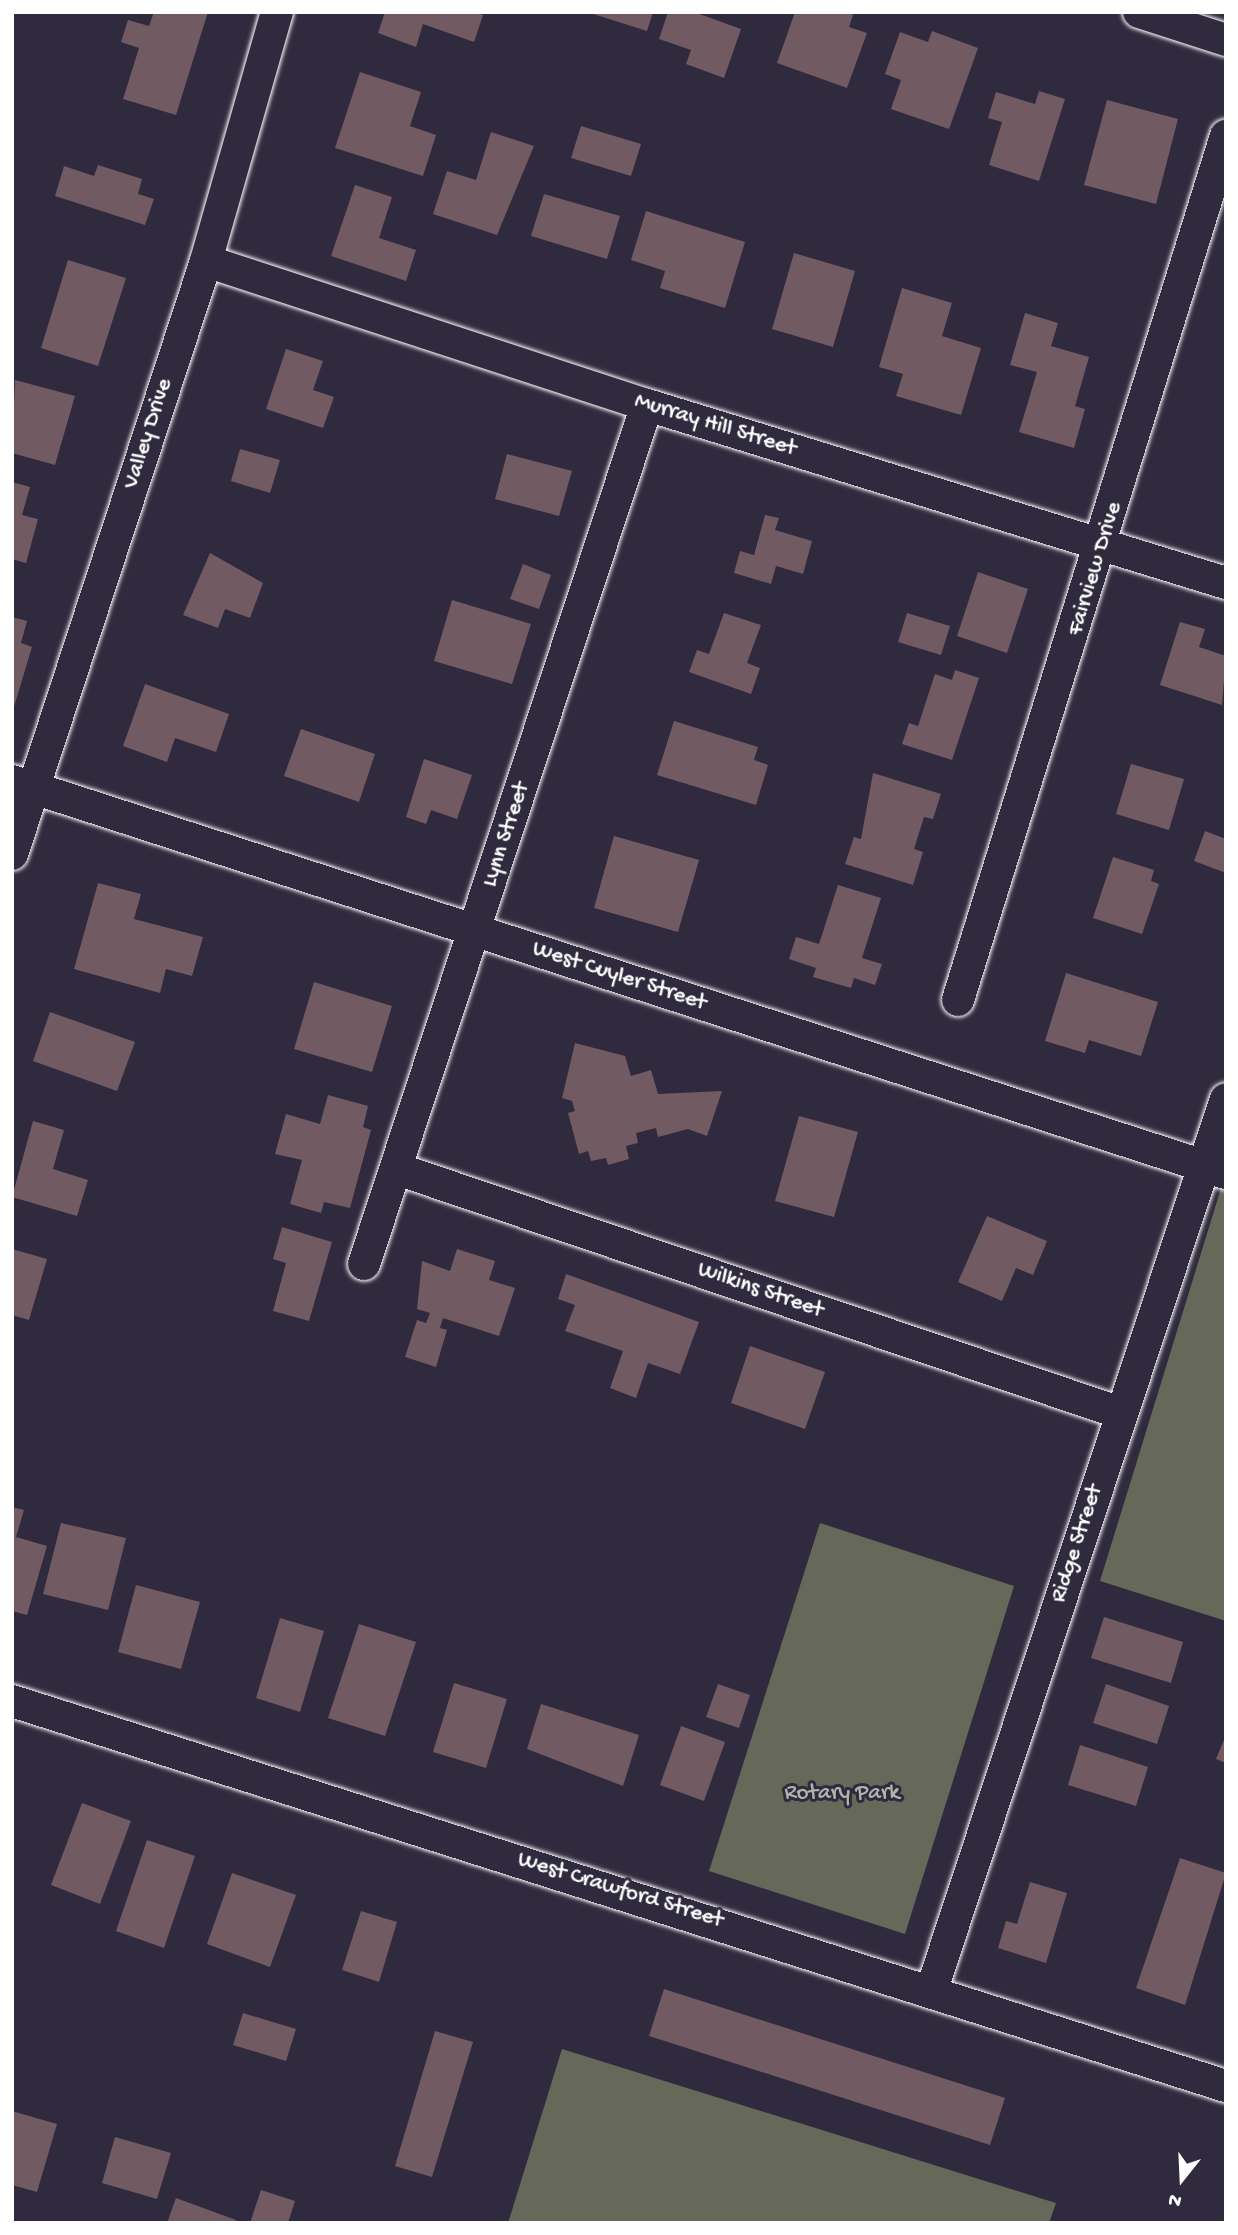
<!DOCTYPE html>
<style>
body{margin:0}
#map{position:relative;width:1238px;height:2235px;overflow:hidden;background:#2f2a3d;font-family:"Gochi Hand",sans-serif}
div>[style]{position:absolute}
.green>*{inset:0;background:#66685a}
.building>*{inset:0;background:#725a62}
.roads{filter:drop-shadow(0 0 2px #fff) drop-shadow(0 0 2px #fff)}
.minor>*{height:32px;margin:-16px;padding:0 16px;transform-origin:16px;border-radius:16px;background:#2f2a3d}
span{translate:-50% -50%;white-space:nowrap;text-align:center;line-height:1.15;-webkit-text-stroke:6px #2f2a3d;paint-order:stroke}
.street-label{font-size:23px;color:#fff}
.park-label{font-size:23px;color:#b2b4ac}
.frame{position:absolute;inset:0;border:14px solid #fff;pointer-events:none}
.north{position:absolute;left:1147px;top:2144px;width:70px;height:70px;-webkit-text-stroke:5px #2f2a3d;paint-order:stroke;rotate:198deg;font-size:19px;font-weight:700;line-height:28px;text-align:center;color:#fff}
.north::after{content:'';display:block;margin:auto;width:24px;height:32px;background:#fff;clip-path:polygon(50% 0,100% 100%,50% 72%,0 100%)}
</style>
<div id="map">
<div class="green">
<div style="clip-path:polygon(1226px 1172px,1226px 1621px,1100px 1581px)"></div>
<div style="clip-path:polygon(820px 1523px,1014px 1586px,905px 1934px,709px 1871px)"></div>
<div style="clip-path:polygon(562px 2049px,1056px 2203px,1049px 2223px,508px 2223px)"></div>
</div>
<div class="building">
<div style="clip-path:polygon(154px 12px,208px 12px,176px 115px,123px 99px,139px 48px,121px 42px,128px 20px,149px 26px)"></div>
<div style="clip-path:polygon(385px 12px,474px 12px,483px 15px,474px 42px,423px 24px,416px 47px,378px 33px)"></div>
<div style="clip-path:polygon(587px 12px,653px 12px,647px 31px)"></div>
<div style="clip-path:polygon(668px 12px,694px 12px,741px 29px,724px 78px,686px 64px,691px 50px,659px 39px)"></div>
<div style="clip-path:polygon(795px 12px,847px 12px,853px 15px,849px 27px,867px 33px,847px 88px,777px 63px)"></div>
<div style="clip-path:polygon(932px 31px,978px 48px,949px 129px,891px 109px,901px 80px,885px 74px,900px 32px,928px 42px)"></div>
<div style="clip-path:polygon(360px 72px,421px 92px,410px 126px,436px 135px,423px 176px,335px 148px)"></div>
<div style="clip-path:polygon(1039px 91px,1065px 99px,1039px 181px,989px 165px,1002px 122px,988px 118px,996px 92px,1035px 104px)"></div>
<div style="clip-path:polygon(1107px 100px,1178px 119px,1156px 204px,1084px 185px)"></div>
<div style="clip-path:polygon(581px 126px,641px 144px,631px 176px,571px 158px)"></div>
<div style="clip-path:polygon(491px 132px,534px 146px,497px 235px,433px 214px,447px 171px,476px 180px)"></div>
<div style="clip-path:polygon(98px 165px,142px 179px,138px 194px,154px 199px,145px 225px,55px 196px,64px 166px,94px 176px)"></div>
<div style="clip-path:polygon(355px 185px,392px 197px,379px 238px,416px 250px,406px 281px,331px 256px)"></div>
<div style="clip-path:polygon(544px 194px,620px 216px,607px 259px,531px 236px)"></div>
<div style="clip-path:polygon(646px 211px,745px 242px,725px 308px,660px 288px,665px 271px,631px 260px)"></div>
<div style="clip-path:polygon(794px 253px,855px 271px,833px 347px,772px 329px)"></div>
<div style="clip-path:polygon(68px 260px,126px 278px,98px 366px,41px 348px)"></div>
<div style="clip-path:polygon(902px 288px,952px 303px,942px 336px,981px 348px,961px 415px,896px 396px,903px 374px,879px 367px)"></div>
<div style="clip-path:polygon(1025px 313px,1058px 323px,1051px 346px,1089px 357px,1075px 406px,1085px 409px,1074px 448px,1019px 432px,1037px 372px,1010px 365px)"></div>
<div style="clip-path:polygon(286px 349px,323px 361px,313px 390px,334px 397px,323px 428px,266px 409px)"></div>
<div style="clip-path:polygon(15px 380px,75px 396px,55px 465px,12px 453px)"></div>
<div style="clip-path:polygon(240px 449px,280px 460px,270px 493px,231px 481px)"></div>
<div style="clip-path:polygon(507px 454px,572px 471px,559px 516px,495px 499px)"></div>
<div style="clip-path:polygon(12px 482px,30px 487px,22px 515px,38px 519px,26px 563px,12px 559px)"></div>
<div style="clip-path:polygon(765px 515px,779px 518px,775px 530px,812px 541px,803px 574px,776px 566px,771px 584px,734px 573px,740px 551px,754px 555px)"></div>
<div style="clip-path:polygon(210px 553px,263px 583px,250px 618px,225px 609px,218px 628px,183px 615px)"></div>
<div style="clip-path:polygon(523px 564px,551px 575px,539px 609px,510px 599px)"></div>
<div style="clip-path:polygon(978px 572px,1028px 589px,1007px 653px,957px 636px)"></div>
<div style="clip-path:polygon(452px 600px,531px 624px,512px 684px,434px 661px)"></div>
<div style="clip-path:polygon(724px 613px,761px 625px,747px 663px,760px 668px,751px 694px,689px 672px,697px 650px,709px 654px)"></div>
<div style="clip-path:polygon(907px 613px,950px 626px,941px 655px,898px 642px)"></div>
<div style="clip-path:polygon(12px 617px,27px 621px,21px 643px,32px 647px,13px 710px)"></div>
<div style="clip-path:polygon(1180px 622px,1205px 629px,1199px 647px,1226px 656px,1222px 705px,1160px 685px)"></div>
<div style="clip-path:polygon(955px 670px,979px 678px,952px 760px,902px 744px,909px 723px,918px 726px,935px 674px,952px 680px)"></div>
<div style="clip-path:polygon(145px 684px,229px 714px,216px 752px,175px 738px,167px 762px,123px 746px)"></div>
<div style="clip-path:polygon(674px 721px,758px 747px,754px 760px,768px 765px,756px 805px,657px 775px)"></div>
<div style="clip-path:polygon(301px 729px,375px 754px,359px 802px,284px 776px)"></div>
<div style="clip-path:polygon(424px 759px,472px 775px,457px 819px,431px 810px,426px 824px,406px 817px)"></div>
<div style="clip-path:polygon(1131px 764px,1184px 779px,1169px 830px,1116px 814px)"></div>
<div style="clip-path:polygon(873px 773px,941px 794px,933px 819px,924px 817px,914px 849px,923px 852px,913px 885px,845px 864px,854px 837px,861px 839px)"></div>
<div style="clip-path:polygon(1205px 831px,1226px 839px,1226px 873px,1194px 861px)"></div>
<div style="clip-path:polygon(614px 836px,699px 860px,678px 932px,594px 908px)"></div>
<div style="clip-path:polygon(1113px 857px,1154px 870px,1151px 881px,1159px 884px,1142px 934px,1093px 918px)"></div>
<div style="clip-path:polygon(98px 883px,141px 894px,134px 919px,203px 937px,192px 976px,166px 969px,160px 993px,74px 969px)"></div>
<div style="clip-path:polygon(838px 885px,881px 898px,862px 958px,882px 964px,875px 985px,854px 978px,851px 988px,813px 977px,816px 968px,789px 959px,796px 937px,819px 944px)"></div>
<div style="clip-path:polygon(1066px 973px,1158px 1002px,1141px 1056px,1089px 1040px,1085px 1053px,1045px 1041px)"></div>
<div style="clip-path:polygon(314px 982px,392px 1006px,372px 1072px,294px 1049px)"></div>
<div style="clip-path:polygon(50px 1012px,135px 1042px,117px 1091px,33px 1061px)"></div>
<div style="clip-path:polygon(575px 1043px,625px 1056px,631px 1076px,651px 1070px,658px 1094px,722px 1091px,707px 1136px,688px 1129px,658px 1137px,656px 1128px,636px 1133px,638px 1143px,626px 1146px,629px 1159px,608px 1165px,606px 1158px,591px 1161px,588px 1151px,579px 1154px,568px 1113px,575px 1111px,572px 1101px,562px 1098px)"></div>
<div style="clip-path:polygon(328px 1095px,368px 1106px,363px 1127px,371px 1130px,350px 1208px,324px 1202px,321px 1213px,290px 1204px,302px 1160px,275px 1154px,286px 1114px,320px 1124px)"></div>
<div style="clip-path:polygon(799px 1116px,858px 1132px,834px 1217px,775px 1201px)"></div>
<div style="clip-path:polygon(33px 1121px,64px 1130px,53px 1169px,88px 1180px,77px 1216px,12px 1197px)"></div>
<div style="clip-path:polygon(987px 1216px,1047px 1241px,1033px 1275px,1016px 1268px,1002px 1301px,958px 1282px)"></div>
<div style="clip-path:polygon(282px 1227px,332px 1242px,309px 1321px,273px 1311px,286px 1263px,273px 1259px)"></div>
<div style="clip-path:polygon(12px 1249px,47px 1259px,29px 1320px,12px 1315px)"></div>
<div style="clip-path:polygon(457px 1249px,495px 1261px,489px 1280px,515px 1288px,499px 1336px,443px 1318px,440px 1328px,447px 1330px,436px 1367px,405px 1357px,417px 1320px,426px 1323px,430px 1313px,417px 1309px,422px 1261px,450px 1271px)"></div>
<div style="clip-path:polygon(566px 1274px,699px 1322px,680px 1374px,648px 1363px,636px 1398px,610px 1388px,623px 1351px,565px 1331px,575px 1305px,558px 1299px)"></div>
<div style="clip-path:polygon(750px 1346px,825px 1372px,805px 1429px,731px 1403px)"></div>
<div style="clip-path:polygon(12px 1507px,24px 1510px,16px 1537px,47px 1546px,27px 1615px,12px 1611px)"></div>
<div style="clip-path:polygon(61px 1523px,126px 1538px,108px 1610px,43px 1594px)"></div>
<div style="clip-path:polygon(136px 1585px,200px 1602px,181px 1669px,118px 1652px)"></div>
<div style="clip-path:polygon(1104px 1617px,1183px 1642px,1171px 1683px,1091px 1658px)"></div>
<div style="clip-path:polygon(280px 1618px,324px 1631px,300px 1712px,256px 1698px)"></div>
<div style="clip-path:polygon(359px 1624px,416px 1642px,385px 1736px,328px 1718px)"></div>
<div style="clip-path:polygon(454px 1683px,507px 1699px,486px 1768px,433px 1752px)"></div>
<div style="clip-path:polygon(718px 1684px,750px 1695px,739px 1728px,706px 1717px)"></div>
<div style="clip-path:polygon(1106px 1684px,1169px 1706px,1157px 1744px,1093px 1723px)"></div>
<div style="clip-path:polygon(541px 1704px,639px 1735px,623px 1786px,527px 1749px)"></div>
<div style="clip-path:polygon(681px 1726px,725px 1742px,704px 1801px,660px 1785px)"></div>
<div style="clip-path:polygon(1226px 1735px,1226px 1763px,1216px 1759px)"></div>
<div style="clip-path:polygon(1080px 1745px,1148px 1767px,1136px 1806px,1068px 1785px)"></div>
<div style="clip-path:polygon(82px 1803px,131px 1821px,100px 1904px,51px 1885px)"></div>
<div style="clip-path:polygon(147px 1840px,195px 1856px,164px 1948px,116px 1931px)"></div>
<div style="clip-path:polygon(1180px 1858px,1226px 1873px,1185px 2005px,1136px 1988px)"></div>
<div style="clip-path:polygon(232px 1873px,296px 1895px,270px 1967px,207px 1944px)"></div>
<div style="clip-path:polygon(1030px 1882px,1067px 1893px,1046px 1963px,998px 1948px,1006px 1921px,1017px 1924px)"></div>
<div style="clip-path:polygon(361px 1911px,397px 1922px,379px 1982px,342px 1970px)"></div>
<div style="clip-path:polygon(664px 1989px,1005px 2098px,990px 2145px,649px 2036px)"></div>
<div style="clip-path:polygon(243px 2013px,296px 2029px,286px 2061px,233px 2045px)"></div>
<div style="clip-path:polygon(435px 2031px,473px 2042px,432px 2177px,395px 2166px)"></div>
<div style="clip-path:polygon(12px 2111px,57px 2124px,37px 2192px,12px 2185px)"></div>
<div style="clip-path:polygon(115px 2137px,171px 2153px,157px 2199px,102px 2183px)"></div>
<div style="clip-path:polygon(261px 2190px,295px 2201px,288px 2223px,250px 2223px)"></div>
<div style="clip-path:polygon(176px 2198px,236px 2220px,235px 2223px,167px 2223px)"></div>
</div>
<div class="roads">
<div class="minor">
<div style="left:1139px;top:12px;width:91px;rotate:17.8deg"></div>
<div style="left:206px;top:261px;width:464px;rotate:18.1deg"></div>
<div style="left:647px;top:405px;width:606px;rotate:17.09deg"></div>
<div style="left:12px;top:781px;width:1276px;rotate:17.9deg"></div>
<div style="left:12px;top:854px;width:624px;rotate:-71.88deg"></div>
<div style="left:206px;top:261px;width:259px;rotate:-74.1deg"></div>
<div style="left:958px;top:1000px;width:905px;rotate:-72.77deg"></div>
<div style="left:400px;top:1170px;width:761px;rotate:18.63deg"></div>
<div style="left:364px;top:1264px;width:904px;rotate:-71.77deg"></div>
<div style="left:12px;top:1701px;width:1274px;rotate:17.6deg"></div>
<div style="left:932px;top:1989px;width:937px;rotate:-71.72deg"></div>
</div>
</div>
<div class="street-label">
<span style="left:715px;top:426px;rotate:17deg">Murray Hill Street</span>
<span style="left:149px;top:434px;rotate:-72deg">Valley Drive</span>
<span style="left:1096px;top:569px;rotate:-73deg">Fairview Drive</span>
<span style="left:507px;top:835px;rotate:-72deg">Lynn Street</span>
<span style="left:619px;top:977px;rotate:18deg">West Cuyler Street</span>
<span style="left:760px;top:1291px;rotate:19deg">Wilkins Street</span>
<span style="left:1078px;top:1544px;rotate:-72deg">Ridge Street</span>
<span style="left:620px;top:1891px;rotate:17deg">West Crawford Street</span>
</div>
<div class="park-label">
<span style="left:842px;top:1794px">Rotary Park</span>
</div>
<div class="frame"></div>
<div class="north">N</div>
</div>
